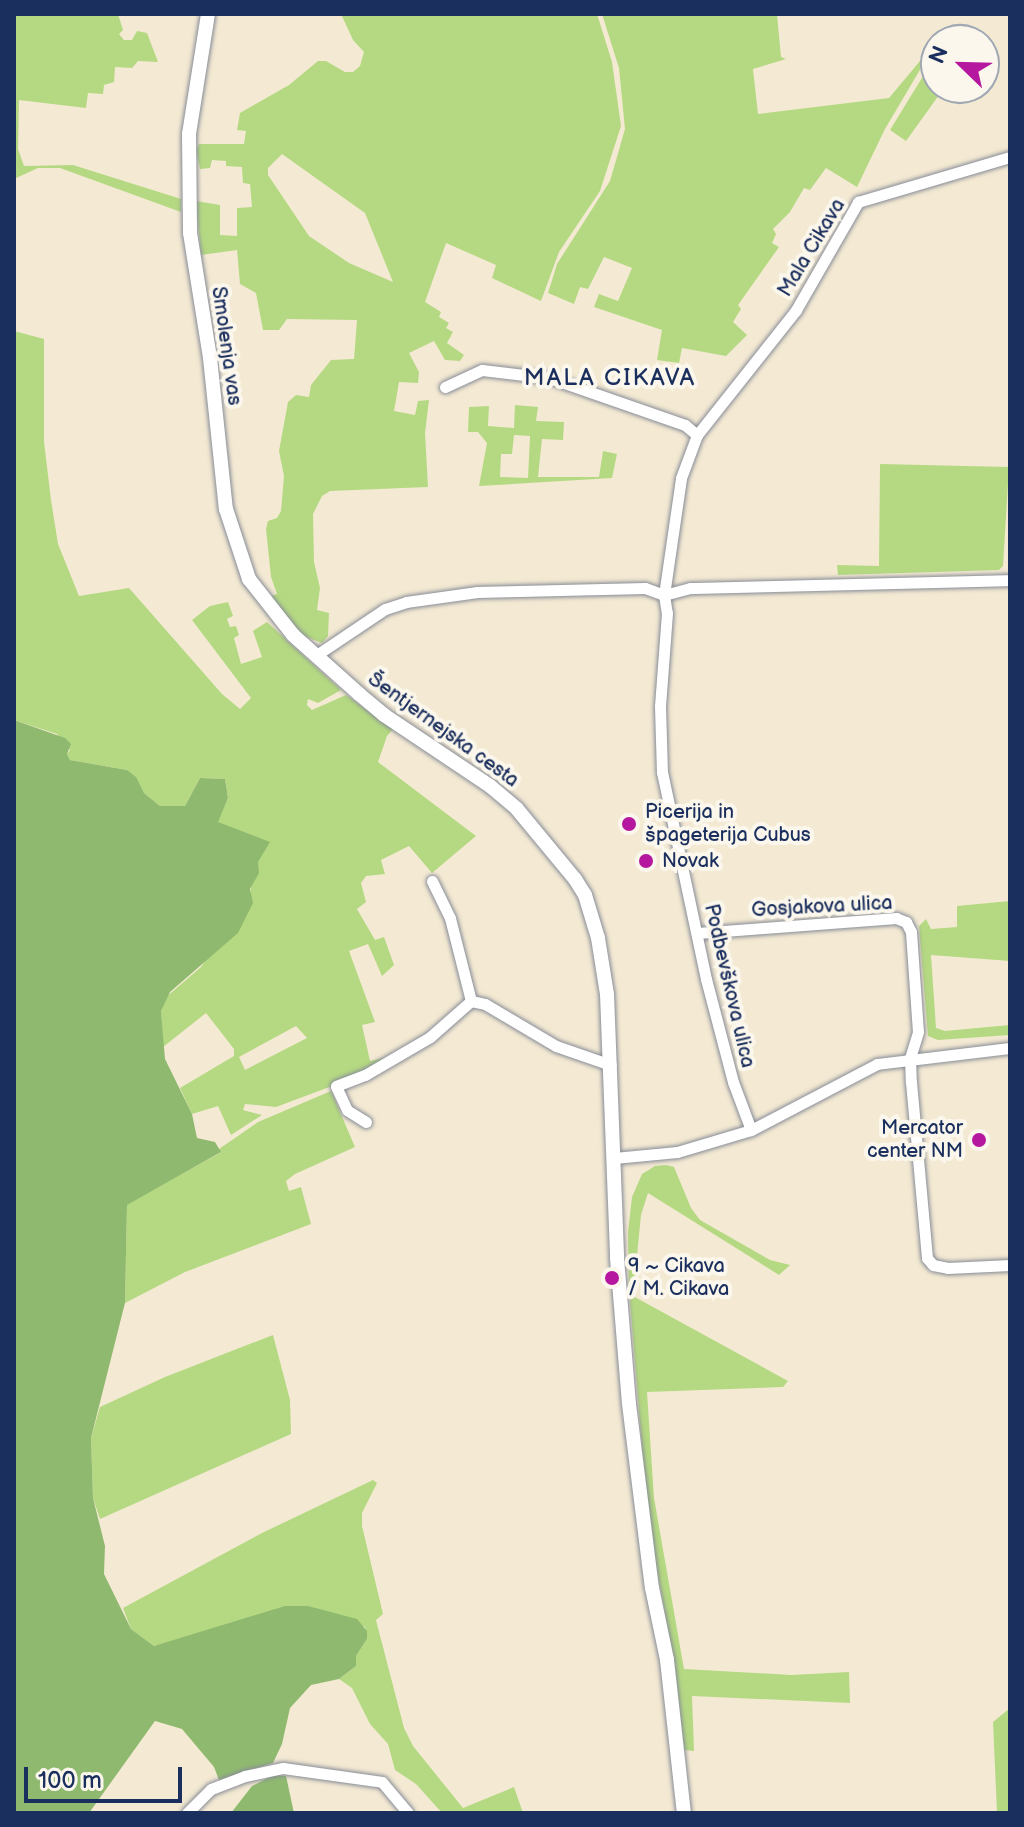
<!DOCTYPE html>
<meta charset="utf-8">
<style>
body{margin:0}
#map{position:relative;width:1024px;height:1827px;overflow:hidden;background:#f4ead3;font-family:"Balsamiq Sans",sans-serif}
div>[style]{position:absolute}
.green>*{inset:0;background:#b5d982}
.forest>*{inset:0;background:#90b970}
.roads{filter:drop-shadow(0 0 2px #888c98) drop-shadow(0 0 2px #888c98)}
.minor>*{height:11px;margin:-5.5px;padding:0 5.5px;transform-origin:5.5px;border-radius:5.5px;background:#fff}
.major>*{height:14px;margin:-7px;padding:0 7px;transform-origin:7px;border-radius:7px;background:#fff}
.dots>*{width:22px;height:22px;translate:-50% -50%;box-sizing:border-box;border:4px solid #fbf7ec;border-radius:50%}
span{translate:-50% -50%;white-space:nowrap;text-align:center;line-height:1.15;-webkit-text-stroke:8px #fbf7ec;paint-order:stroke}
.street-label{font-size:20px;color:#1b2f5e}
.poi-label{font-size:20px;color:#1b2f5e}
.left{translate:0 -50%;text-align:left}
.right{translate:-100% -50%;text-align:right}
.quarter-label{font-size:24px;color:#1b2f5e;letter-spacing:2px}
.frame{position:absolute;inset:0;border:16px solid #1b2f5e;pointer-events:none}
.north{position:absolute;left:920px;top:24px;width:80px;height:80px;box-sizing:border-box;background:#fbf7ec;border:2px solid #a1a7b3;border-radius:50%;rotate:293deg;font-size:22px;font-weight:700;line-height:32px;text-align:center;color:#1b2f5e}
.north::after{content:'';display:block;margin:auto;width:28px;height:36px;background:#b5179e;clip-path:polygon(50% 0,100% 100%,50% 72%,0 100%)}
.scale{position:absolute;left:24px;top:1767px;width:158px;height:36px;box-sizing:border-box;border:4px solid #1b2f5e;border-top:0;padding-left:10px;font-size:24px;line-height:28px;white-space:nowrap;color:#1b2f5e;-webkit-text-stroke:6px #fbf7ec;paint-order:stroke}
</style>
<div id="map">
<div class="green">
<div style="clip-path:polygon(14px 14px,118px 14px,123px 30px,119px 34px,124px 40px,132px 40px,137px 31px,147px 33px,158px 62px,138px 61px,132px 68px,115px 67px,114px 82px,104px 85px,103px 94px,88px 93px,86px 108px,19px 100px,18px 149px,24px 166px,73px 165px,181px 199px,181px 212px,60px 168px,38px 168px,14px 179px)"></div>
<div style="clip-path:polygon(evenodd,341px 14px,597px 14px,612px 62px,621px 126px,600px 191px,559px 252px,541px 301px,492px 278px,496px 265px,446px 243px,425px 302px,441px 312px,439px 317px,449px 323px,446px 328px,453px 332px,447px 343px,464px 355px,460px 361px,445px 360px,434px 341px,409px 353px,419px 372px,418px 383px,399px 382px,394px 411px,415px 415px,418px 401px,429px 400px,425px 433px,428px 487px,330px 491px,322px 496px,313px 514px,314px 562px,320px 588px,317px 610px,329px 613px,328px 636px,322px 643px,304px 636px,268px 597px,277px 594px,271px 577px,266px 529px,268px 521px,277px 518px,281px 511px,284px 476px,279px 451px,288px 402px,296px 395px,309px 397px,311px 385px,331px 360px,354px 359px,357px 320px,287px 319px,279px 330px,263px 330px,256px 293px,240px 284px,237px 250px,201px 255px,196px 201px,220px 205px,220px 235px,237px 236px,237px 208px,252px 207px,250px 184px,243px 183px,242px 167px,226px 166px,226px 161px,212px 160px,210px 168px,200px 169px,196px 150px,199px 144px,244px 144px,246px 131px,237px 130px,240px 113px,289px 85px,318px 61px,326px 61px,345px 72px,353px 72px,360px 66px,364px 52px,353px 40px,341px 14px,282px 154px,365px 213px,393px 282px,349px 263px,309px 236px,268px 175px,268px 168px,282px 154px)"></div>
<div style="clip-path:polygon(602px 14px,777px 14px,781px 57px,786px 59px,753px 69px,758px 114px,889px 98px,925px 55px,928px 44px,934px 46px,885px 129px,857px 187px,826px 168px,810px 190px,804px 188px,790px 212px,773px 229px,776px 234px,772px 243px,779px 247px,738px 305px,741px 309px,733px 322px,747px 335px,726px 356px,682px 348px,679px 363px,657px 360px,662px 330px,594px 307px,599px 294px,618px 301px,632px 268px,604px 257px,588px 289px,580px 287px,574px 304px,548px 293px,557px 264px,610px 181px,625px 129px,619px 68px)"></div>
<div style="clip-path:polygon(936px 55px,936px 88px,944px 88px,906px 141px,890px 130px)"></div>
<div style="clip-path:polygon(evenodd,14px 331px,44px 339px,44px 442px,51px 500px,58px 544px,79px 596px,129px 588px,222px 694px,240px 709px,251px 698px,192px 620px,210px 606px,228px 602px,233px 616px,227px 619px,230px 627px,236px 626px,239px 635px,234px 638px,241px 664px,262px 657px,253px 631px,267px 622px,341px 690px,318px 703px,308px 699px,307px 705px,312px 710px,346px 695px,393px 729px,387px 736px,378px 762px,476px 836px,432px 873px,409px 846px,381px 860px,385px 874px,366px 876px,361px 883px,366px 902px,357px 909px,375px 940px,384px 937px,394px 965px,382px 976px,368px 944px,349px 951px,375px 1022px,362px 1025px,370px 1061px,396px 1055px,367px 1073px,276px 1107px,245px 1104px,243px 1110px,262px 1115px,231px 1135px,218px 1106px,192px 1114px,180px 1088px,234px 1056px,234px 1049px,206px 1013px,163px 1047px,161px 1011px,165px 998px,201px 967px,250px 897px,252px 880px,217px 822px,228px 798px,225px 779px,200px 778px,185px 806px,160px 806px,144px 793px,127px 770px,70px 760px,67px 754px,70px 750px,57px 734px,14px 720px,14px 331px,296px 1026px,307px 1038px,245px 1070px,239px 1057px,296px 1026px)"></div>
<div style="clip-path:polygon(evenodd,515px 405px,538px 407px,536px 421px,564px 422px,563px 440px,542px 439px,538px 477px,599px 477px,603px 451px,617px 454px,612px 478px,479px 486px,487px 443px,478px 432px,468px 432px,469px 407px,489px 406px,488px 426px,514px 428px,515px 405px,514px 435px,530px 436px,528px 478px,500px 477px,501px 454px,512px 454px,514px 435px)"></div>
<div style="clip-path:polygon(880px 464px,1009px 467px,1003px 566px,999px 570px,838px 575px,837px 565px,879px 566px)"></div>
<div style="clip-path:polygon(1010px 901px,1010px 961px,931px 955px,936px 1028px,945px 1031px,1010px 1025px,1010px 1035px,938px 1040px,928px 1036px,919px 926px,926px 919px,931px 929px,957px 927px,957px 906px)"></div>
<div style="clip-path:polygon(331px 1091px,355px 1147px,295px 1174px,286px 1181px,289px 1191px,301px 1187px,311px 1224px,185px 1272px,125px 1303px,127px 1204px,220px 1153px,219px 1149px,258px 1122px)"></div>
<div style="clip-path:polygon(666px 1165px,674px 1167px,691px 1208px,700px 1220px,770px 1260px,790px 1265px,779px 1275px,648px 1193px,641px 1215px,633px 1296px,788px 1381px,783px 1387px,647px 1392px,654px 1498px,684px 1669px,791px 1675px,849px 1672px,850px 1703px,692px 1696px,694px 1751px,684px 1750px,674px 1662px,648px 1521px,629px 1289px,628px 1232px,632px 1197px,642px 1174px,655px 1166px)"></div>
<div style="clip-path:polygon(273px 1335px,290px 1400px,291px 1434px,100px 1519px,93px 1498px,91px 1438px,100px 1407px,165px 1377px)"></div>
<div style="clip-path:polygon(373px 1480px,377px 1483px,362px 1513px,362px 1526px,383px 1614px,376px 1620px,404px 1728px,413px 1746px,463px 1808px,514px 1787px,523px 1813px,442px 1813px,416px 1784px,395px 1770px,388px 1744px,370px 1724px,352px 1688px,339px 1679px,356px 1666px,356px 1656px,367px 1639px,365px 1627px,308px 1606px,154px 1646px,131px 1629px,123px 1608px,262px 1533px)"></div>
<div style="clip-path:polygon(1010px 1708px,1010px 1813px,997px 1813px,993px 1722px)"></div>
</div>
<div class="forest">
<div style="clip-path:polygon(14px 720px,65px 738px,71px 744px,67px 754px,70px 760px,127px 770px,136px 777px,144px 793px,160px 806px,185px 806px,200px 778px,225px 779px,228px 798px,218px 822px,270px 842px,258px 862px,259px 873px,250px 889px,253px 903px,238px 933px,170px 992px,161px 1011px,165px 1059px,192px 1114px,197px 1138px,215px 1142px,221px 1152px,127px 1205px,125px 1303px,91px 1438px,93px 1498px,105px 1546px,104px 1574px,131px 1629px,154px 1646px,285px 1606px,308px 1606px,357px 1619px,367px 1631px,367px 1639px,356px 1656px,356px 1666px,339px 1679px,311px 1685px,290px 1708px,282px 1744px,273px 1763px,219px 1780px,214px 1767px,182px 1729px,155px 1721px,89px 1813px,14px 1813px)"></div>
<div style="clip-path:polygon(274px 1775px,286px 1776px,294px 1813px,231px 1813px,252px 1786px)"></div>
</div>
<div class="roads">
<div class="minor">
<div style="left:445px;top:387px;width:41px;rotate:-24.7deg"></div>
<div style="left:482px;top:370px;width:68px;rotate:6.7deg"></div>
<div style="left:550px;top:378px;width:143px;rotate:19.2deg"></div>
<div style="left:685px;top:425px;width:16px;rotate:40deg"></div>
<div style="left:664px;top:595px;width:118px;rotate:-81.7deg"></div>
<div style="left:681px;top:478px;width:46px;rotate:-69.6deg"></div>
<div style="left:697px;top:435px;width:159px;rotate:-51.6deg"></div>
<div style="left:796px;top:310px;width:125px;rotate:-60.1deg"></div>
<div style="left:858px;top:202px;width:159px;rotate:-16.5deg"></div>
<div style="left:664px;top:595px;width:27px;rotate:-15deg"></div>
<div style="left:690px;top:588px;width:320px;rotate:-1.4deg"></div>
<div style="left:315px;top:656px;width:84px;rotate:-33.9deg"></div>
<div style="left:385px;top:609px;width:22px;rotate:-18deg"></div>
<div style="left:406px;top:602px;width:72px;rotate:-8deg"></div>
<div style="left:477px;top:592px;width:168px;rotate:-1.4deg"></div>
<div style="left:645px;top:588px;width:20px;rotate:20deg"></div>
<div style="left:664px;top:595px;width:18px;rotate:81deg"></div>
<div style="left:667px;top:613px;width:93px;rotate:94.3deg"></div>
<div style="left:660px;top:706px;width:66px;rotate:88.3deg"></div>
<div style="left:662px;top:772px;width:212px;rotate:78deg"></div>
<div style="left:706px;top:979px;width:106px;rotate:75.3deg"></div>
<div style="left:733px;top:1082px;width:51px;rotate:69.4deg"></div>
<div style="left:751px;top:1130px;width:77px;rotate:163.4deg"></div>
<div style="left:677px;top:1152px;width:63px;rotate:174.6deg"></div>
<div style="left:432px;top:881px;width:41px;rotate:64.1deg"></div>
<div style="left:450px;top:918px;width:86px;rotate:75.8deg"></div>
<div style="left:697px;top:933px;width:200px;rotate:-4.3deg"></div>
<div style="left:896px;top:918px;width:11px;rotate:22deg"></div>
<div style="left:906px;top:922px;width:11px;rotate:63deg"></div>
<div style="left:911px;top:932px;width:100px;rotate:86deg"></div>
<div style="left:918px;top:1032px;width:27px;rotate:107deg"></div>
<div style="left:910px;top:1058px;width:24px;rotate:88deg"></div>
<div style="left:911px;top:1082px;width:177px;rotate:84.8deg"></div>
<div style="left:927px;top:1258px;width:9px;rotate:49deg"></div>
<div style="left:933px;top:1265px;width:15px;rotate:11deg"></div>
<div style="left:948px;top:1268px;width:62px;rotate:-2.8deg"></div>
<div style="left:366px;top:1122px;width:22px;rotate:-148deg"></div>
<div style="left:347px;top:1110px;width:26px;rotate:-115deg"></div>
<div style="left:336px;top:1086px;width:31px;rotate:-21deg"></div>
<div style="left:365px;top:1075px;width:75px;rotate:-30.3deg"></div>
<div style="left:430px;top:1037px;width:55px;rotate:-41.3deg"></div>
<div style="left:471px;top:1001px;width:14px;rotate:12deg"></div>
<div style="left:485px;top:1004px;width:82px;rotate:30.6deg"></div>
<div style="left:556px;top:1046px;width:58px;rotate:19.1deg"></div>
<div style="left:751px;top:1130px;width:142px;rotate:-27.6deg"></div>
<div style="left:877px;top:1064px;width:134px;rotate:-6.9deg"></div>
<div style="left:187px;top:1813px;width:34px;rotate:-45deg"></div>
<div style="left:211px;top:1789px;width:36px;rotate:-21deg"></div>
<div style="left:245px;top:1776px;width:39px;rotate:-12deg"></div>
<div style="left:283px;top:1768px;width:100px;rotate:8deg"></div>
<div style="left:382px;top:1782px;width:40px;rotate:50deg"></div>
</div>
<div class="major">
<div style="left:208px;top:14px;width:121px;rotate:99deg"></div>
<div style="left:189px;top:134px;width:99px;rotate:89.4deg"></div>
<div style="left:190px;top:233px;width:127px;rotate:80.9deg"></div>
<div style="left:210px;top:358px;width:152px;rotate:84deg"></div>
<div style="left:226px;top:509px;width:74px;rotate:71.8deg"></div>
<div style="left:249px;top:579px;width:71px;rotate:51.8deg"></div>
<div style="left:293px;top:635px;width:89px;rotate:41.8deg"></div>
<div style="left:359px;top:694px;width:33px;rotate:40deg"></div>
<div style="left:384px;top:715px;width:128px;rotate:33.8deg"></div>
<div style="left:490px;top:786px;width:35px;rotate:40deg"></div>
<div style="left:517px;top:809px;width:91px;rotate:50.4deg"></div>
<div style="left:575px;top:879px;width:19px;rotate:58deg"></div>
<div style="left:585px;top:895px;width:45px;rotate:73.2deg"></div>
<div style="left:598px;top:938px;width:57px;rotate:80.9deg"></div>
<div style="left:607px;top:994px;width:264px;rotate:87.8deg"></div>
<div style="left:617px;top:1258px;width:146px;rotate:85.3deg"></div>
<div style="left:629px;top:1404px;width:185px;rotate:82.9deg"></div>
<div style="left:652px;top:1588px;width:74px;rotate:78.2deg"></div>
<div style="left:667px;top:1660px;width:154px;rotate:83.7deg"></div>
</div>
</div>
<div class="dots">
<div style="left:629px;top:824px;background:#b5179e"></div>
<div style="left:646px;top:861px;background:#b5179e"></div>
<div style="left:979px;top:1140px;background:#b5179e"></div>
<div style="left:612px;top:1278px;background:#b5179e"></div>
</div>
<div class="street-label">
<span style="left:812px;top:248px;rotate:-59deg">Mala Cikava</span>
<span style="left:226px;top:346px;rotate:82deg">Smolenja vas</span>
<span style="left:443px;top:730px;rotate:36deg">Šentjernejska cesta</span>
<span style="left:822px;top:907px;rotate:-3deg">Gosjakova ulica</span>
<span style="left:729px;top:986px;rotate:77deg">Podbevškova ulica</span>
</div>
<div class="poi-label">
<span class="left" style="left:645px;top:824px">Picerija in<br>špageterija Cubus</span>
<span class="left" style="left:662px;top:861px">Novak</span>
<span class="right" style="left:963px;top:1140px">Mercator<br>center NM</span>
<span class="left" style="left:628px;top:1278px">9 ~ Cikava<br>/ M. Cikava</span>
</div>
<div class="quarter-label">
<span style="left:610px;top:378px">MALA CIKAVA</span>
</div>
<div class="frame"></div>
<div class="north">N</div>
<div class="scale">100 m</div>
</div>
